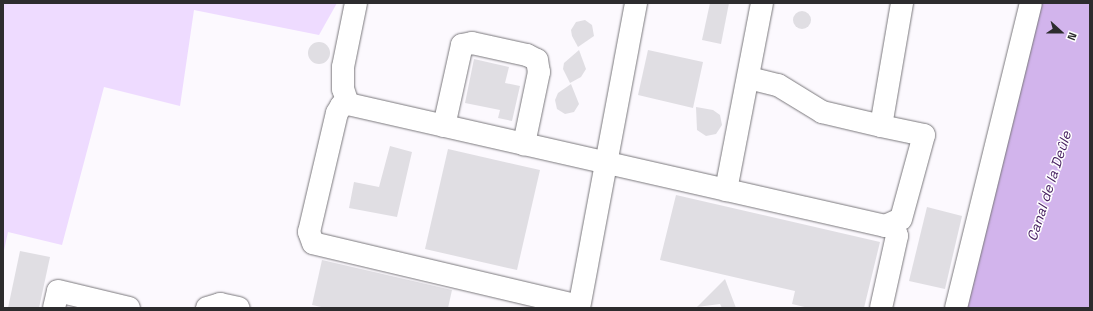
<!DOCTYPE html>
<meta charset="utf-8">
<style>
body{margin:0}
#map{position:relative;width:1093px;height:311px;overflow:hidden;background:#fcf9fe;font-family:"Space Grotesk",sans-serif}
div>[style]{position:absolute}
.green>*{inset:0;background:#eedbff}
.water>*{inset:0;background:#d2b4ec}
.building>*{inset:0;background:#e0dee3}
.round{border-radius:50%}
.roads{filter:drop-shadow(0 0 1px #7a787c) drop-shadow(0 0 1px #7a787c)}
.minor>*{height:22px;margin:-11px;padding:0 11px;transform-origin:11px;border-radius:11px;background:#fff}
span{translate:-50% -50%;white-space:nowrap;text-align:center;line-height:1.15;-webkit-text-stroke:3px #fff;paint-order:stroke}
.water-label{font-size:14px;color:#461f60;font-style:italic}
.frame{position:absolute;inset:0;border:4px solid #2d2c2e;pointer-events:none}
.north{position:absolute;left:1041px;top:12px;width:40px;height:40px;-webkit-text-stroke:3px #fff;paint-order:stroke;rotate:111deg;font-size:11px;font-weight:700;line-height:16px;text-align:center;color:#2d2c2e}
.north::after{content:'';display:block;margin:auto;width:14px;height:18px;background:#2d2c2e;clip-path:polygon(50% 0,100% 100%,50% 72%,0 100%)}
</style>
<div id="map">
<div class="green">
<div style="clip-path:polygon(3px 3px,337px 3px,319px 35px,194px 10px,180px 106px,104px 87px,62px 245px,8px 232px,3px 255px)"></div>
</div>
<div class="water">
<div style="clip-path:polygon(1041px 3px,1090px 3px,1090px 308px,965px 308px)"></div>
</div>
<div class="building">
<div style="clip-path:polygon(710px 3px,729px 3px,721px 44px,702px 40px)"></div>
<div class="round" style="left:793px;top:11px;width:18px;height:18px"></div>
<div style="clip-path:polygon(585px 20px,592px 25px,594px 36px,578px 47px,572px 36px,571px 30px,576px 22px)"></div>
<div class="round" style="left:308px;top:42px;width:22px;height:22px"></div>
<div style="clip-path:polygon(579px 50px,586px 69px,581px 77px,570px 83px,563px 69px,564px 63px)"></div>
<div style="clip-path:polygon(648px 50px,703px 62px,693px 108px,638px 95px)"></div>
<div style="clip-path:polygon(474px 59px,509px 67px,505px 83px,520px 86px,512px 121px,498px 118px,500px 110px,465px 103px)"></div>
<div style="clip-path:polygon(571px 84px,579px 104px,574px 112px,565px 114px,557px 109px,555px 100px,558px 93px)"></div>
<div style="clip-path:polygon(696px 107px,713px 110px,720px 115px,722px 125px,716px 134px,706px 136px,697px 130px)"></div>
<div style="clip-path:polygon(390px 146px,412px 152px,397px 217px,349px 208px,354px 182px,379px 187px)"></div>
<div style="clip-path:polygon(448px 149px,540px 170px,517px 270px,425px 249px)"></div>
<div style="clip-path:polygon(676px 195px,880px 242px,864px 308px,809px 308px,792px 304px,795px 291px,660px 260px)"></div>
<div style="clip-path:polygon(927px 207px,962px 216px,945px 289px,909px 281px)"></div>
<div style="clip-path:polygon(20px 251px,50px 257px,39px 308px,8px 308px)"></div>
<div style="clip-path:polygon(322px 260px,452px 290px,448px 308px,326px 308px,312px 305px)"></div>
<div style="clip-path:polygon(725px 279px,736px 308px,722px 308px,720px 304px,697px 307px)"></div>
</div>
<div class="roads">
<div class="minor">
<div style="left:749px;top:78px;width:30px;rotate:14deg"></div>
<div style="left:778px;top:85px;width:52px;rotate:31.5deg"></div>
<div style="left:822px;top:112px;width:61px;rotate:13.3deg"></div>
<div style="left:348px;top:104px;width:16px;rotate:-108deg"></div>
<div style="left:343px;top:89px;width:22px;rotate:-90deg"></div>
<div style="left:343px;top:67px;width:65px;rotate:-78.5deg"></div>
<div style="left:444px;top:126px;width:83px;rotate:-77.5deg"></div>
<div style="left:462px;top:45px;width:10px;rotate:-11deg"></div>
<div style="left:472px;top:43px;width:56px;rotate:12.3deg"></div>
<div style="left:527px;top:55px;width:11px;rotate:27deg"></div>
<div style="left:537px;top:60px;width:12px;rotate:81deg"></div>
<div style="left:539px;top:72px;width:74px;rotate:101.8deg"></div>
<div style="left:726px;top:190px;width:190px;rotate:-79.1deg"></div>
<div style="left:579px;top:306px;width:273px;rotate:-166.7deg"></div>
<div style="left:313px;top:243px;width:12px;rotate:-110deg"></div>
<div style="left:309px;top:232px;width:122px;rotate:-76.8deg"></div>
<div style="left:337px;top:113px;width:8px;rotate:-60deg"></div>
<div style="left:341px;top:106px;width:7px;rotate:-16deg"></div>
<div style="left:348px;top:104px;width:551px;rotate:12.8deg"></div>
<div style="left:885px;top:226px;width:17px;rotate:-24deg"></div>
<div style="left:901px;top:219px;width:87px;rotate:-74.7deg"></div>
<div style="left:924px;top:135px;width:44px;rotate:-168.2deg"></div>
<div style="left:881px;top:126px;width:125px;rotate:-80.3deg"></div>
<div style="left:54px;top:308px;width:17px;rotate:-77deg"></div>
<div style="left:58px;top:291px;width:73px;rotate:13.5deg"></div>
<div style="left:207px;top:308px;width:14px;rotate:-17deg"></div>
<div style="left:220px;top:304px;width:19px;rotate:12deg"></div>
<div style="left:579px;top:308px;width:310px;rotate:-79.4deg"></div>
<div style="left:881px;top:308px;width:74px;rotate:-77.5deg"></div>
<div style="left:897px;top:236px;width:13px;rotate:-108deg"></div>
<div style="left:956px;top:308px;width:314px;rotate:-76.2deg"></div>
</div>
</div>
<div class="water-label">
<span style="left:1049px;top:186px;rotate:-72deg">Canal de la Deûle</span>
</div>
<div class="frame"></div>
<div class="north">N</div>
</div>
